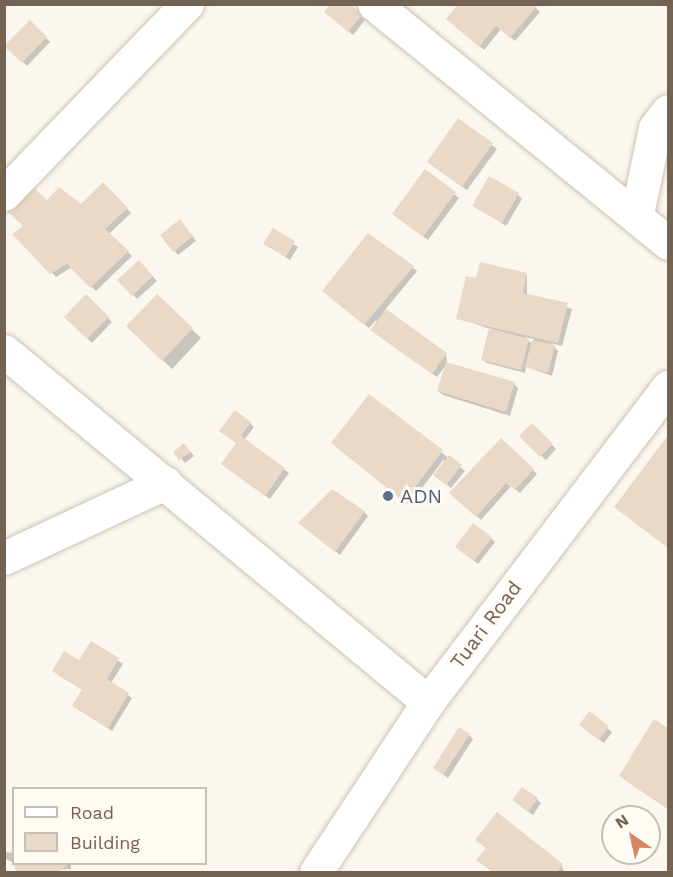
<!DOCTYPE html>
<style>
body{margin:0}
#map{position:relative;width:673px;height:877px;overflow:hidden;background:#fbf7ee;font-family:"Work Sans",sans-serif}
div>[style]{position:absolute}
.shadow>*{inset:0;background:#0003}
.building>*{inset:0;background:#ebd9c7}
.roads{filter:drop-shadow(0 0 2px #cdc1b4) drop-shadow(0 0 2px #cdc1b4)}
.minor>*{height:33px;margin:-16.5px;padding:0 16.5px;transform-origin:16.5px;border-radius:16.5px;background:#fff}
.dots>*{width:16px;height:16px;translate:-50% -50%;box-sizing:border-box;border:3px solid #fefbf4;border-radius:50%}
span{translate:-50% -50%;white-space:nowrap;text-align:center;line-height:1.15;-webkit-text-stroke:6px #fefbf4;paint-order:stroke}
.service-label{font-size:20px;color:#4e5e75}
.left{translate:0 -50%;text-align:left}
.street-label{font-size:20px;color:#746253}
.frame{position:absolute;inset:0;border:6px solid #746253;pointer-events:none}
.legend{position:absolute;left:12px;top:787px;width:195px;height:78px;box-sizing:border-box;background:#fefbf4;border:2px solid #c7beb4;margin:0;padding:8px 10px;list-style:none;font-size:18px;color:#746253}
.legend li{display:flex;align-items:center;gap:12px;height:30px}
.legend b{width:30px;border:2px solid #c7beb4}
.north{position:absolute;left:601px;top:805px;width:60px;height:60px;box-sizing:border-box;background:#fefbf4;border:2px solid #c7beb4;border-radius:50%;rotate:326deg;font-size:16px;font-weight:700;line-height:24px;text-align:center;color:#746253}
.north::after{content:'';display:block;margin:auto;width:21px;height:27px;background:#d58863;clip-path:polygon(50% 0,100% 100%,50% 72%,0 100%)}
</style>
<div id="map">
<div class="shadow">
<div style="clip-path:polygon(532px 4px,540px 12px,515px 41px,501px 29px,484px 50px,452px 23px)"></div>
<div style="clip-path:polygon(331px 16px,361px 16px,365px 20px,353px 35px)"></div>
<div style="clip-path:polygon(30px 22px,50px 42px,27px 66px,6px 46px)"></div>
<div style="clip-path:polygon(458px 120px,497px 149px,467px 190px,433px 166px)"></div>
<div style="clip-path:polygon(425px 172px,459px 198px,428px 240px,398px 218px)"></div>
<div style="clip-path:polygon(103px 184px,131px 213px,109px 234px,132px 256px,96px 291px,72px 267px,56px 277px,15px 234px,47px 202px,81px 206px)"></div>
<div style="clip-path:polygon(518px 195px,522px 199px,506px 226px,474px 205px)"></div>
<div style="clip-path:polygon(184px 225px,196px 241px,178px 255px,162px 235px)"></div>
<div style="clip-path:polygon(273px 230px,298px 247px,290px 260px,265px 244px)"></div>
<div style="clip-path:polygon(368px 235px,417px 271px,385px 310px,446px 354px,447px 363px,514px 384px,518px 388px,510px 416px,443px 395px,438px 391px,446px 365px,437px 377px,376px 334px,376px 320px,369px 328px,328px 295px)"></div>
<div style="clip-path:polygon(139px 262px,157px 281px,137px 299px,120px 280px)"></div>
<div style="clip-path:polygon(evenodd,527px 275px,527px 295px,572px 309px,562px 346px,551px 343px,558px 351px,552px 376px,526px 367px,525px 373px,487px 363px,482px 359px,490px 329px,458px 318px,477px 280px,527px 275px,525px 337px,534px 339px,532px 344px,525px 337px)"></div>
<div style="clip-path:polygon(157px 296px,201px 338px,172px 369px,137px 335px)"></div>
<div style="clip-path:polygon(86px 297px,112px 322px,92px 343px,66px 317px)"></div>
<div style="clip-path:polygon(370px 396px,465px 471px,451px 488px,440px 479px,444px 459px,409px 505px,337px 447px)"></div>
<div style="clip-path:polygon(250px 423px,254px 427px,244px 440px,289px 473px,270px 499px,227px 468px,238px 444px,225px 435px)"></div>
<div style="clip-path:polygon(532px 425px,556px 449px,546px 460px,521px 436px)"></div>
<div style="clip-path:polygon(668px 437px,668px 547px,616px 507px)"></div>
<div style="clip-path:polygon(501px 440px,537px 474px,520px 493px,511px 486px,481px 520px,455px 497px)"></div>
<div style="clip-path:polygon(188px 449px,194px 456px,185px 463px,175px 452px)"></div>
<div style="clip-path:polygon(364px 512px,368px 516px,340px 555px,304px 527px)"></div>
<div style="clip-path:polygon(491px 538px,495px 542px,478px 564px,461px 551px)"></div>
<div style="clip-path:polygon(91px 643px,123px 664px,111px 683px,132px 698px,112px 731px,73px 706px,83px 690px,58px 675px,80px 662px)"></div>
<div style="clip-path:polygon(589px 713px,612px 732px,604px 743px,585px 729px)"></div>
<div style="clip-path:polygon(654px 721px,668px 730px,668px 809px,625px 780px)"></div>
<div style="clip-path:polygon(469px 735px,473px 739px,448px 778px,435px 768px)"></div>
<div style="clip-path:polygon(537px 799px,541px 803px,533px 815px,518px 804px)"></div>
<div style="clip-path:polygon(498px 814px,562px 866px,564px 872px,493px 872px,482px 864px)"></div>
<div style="clip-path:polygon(4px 852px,14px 853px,14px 863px,4px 858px)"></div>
<div style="clip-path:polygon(14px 864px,71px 864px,71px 869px,19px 872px)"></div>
</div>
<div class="building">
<div style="clip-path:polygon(331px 4px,350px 4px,362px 15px,348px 32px,324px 12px)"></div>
<div style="clip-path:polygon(458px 4px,534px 4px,537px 6px,510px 38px,496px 26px,479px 47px,446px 19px)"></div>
<div style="clip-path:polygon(30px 20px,47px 37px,22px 63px,4px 46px)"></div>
<div style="clip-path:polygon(458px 118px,493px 143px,462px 187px,427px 162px)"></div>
<div style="clip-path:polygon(425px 169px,456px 192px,423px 237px,392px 214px)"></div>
<div style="clip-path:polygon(489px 176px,519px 193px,502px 223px,472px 206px)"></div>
<div style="clip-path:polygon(103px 182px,128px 208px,105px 229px,129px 251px,90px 288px,67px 264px,50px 274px,12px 234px,23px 226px,7px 211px,32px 186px,47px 200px,59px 187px,81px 204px)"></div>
<div style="clip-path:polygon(180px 219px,193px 236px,173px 252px,160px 235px)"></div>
<div style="clip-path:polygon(273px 228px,295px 241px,286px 257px,263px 244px)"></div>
<div style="clip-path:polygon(368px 233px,414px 266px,364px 325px,322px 291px)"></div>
<div style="clip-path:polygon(139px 260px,153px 276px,132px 296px,117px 280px)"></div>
<div style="clip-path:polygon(480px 262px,527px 273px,523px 293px,568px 303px,558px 343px,456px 319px,466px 276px,476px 278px)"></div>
<div style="clip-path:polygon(86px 294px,109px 317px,87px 339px,64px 317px)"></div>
<div style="clip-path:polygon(157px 294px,193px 328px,162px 361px,126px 326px)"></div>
<div style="clip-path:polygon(386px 309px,447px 353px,432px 374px,370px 330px)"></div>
<div style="clip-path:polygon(489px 328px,529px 339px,521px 370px,481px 360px)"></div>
<div style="clip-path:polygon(532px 340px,555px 345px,548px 373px,525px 367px)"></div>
<div style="clip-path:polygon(446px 362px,515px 382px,506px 412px,437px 391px)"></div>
<div style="clip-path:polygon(369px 394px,443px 450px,404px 502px,331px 443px)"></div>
<div style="clip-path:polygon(235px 410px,251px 422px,241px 436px,285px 468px,265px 496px,221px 464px,236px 443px,219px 431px)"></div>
<div style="clip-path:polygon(532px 423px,553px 444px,540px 457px,519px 436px)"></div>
<div style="clip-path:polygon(668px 435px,668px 548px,614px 507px)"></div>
<div style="clip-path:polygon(501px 438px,534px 469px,515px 490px,506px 483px,476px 517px,449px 493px)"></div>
<div style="clip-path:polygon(184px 443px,191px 452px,179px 460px,173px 452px)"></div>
<div style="clip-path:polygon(449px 455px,462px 465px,446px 485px,433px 475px)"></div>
<div style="clip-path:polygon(332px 489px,365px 511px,335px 552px,298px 523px)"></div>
<div style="clip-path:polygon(473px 523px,492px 537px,474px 561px,455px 547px)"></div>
<div style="clip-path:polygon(91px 641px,119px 658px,107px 679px,129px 693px,108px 728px,72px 706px,82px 689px,52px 671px,64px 651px,79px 660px)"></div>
<div style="clip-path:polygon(589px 711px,609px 726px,599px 740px,579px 725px)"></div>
<div style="clip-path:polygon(654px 719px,668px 728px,668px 809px,619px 776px)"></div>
<div style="clip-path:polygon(459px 727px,470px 734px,443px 775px,433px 768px)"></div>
<div style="clip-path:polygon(522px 787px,538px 798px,528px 812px,512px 800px)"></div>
<div style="clip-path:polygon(497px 812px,563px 864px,557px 872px,493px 872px,476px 860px,486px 848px,475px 840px)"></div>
<div style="clip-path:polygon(14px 864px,69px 864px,58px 872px,16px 872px)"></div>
</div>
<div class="roads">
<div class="minor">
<div style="left:374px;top:4px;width:379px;rotate:39.1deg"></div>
<div style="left:4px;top:194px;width:264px;rotate:-46.1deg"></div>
<div style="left:637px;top:214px;width:88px;rotate:-78.2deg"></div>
<div style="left:655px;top:128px;width:21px;rotate:-53deg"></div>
<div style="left:4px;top:351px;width:550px;rotate:39.62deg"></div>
<div style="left:4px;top:558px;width:178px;rotate:-25deg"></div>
<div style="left:316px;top:872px;width:204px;rotate:-56.6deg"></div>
<div style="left:428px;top:702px;width:396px;rotate:-52.7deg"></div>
</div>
</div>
<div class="dots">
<div style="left:388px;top:496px;background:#5c6f8a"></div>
</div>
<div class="service-label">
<span class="left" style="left:400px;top:496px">ADN</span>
</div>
<div class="street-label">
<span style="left:486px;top:625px;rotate:-53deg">Tuari Road</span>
</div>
<div class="frame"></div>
<ul class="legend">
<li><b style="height:8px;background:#fff"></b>Road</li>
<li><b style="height:16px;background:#ebd9c7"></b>Building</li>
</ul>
<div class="north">N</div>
</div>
